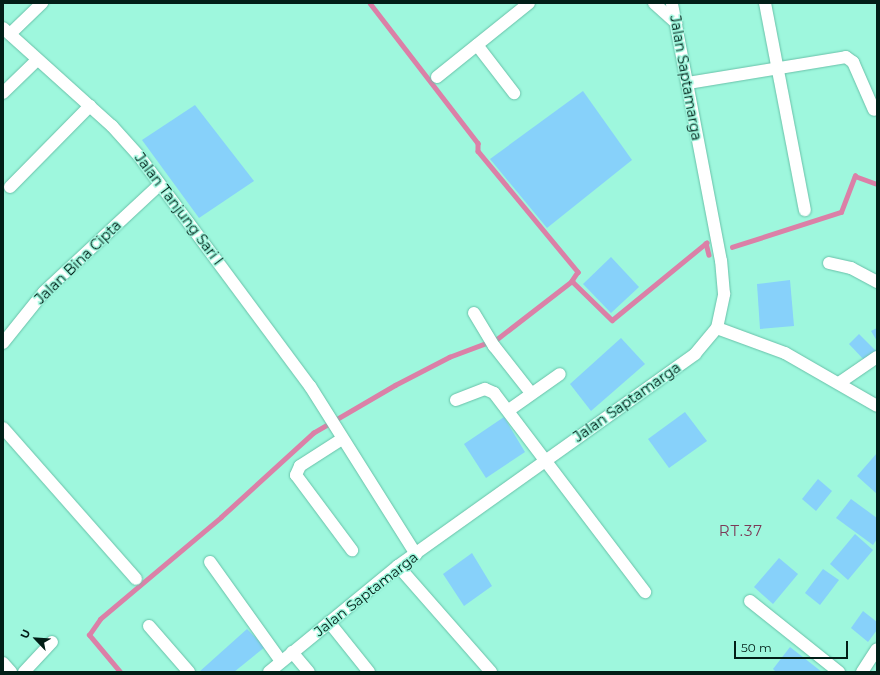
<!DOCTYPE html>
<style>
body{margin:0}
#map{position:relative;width:880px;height:675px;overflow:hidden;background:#9ef7dd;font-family:Montserrat,sans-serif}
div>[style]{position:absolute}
.stream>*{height:4.5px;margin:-2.25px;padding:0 2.25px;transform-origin:2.25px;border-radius:2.25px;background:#db80a7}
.building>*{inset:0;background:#87d1fa}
.roads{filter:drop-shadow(0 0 1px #69c1a9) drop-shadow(0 0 1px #69c1a9)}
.minor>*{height:12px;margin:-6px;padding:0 6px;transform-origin:6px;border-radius:6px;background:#fff}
span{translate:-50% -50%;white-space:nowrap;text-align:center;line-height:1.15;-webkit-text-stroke:3px #9ef7dd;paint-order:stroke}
.street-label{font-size:14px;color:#021e17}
.neighbourhood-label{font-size:15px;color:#7c3957;letter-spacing:1px}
.frame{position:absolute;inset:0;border:4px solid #021e17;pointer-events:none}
.north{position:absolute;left:16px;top:619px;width:40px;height:40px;-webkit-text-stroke:3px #9ef7dd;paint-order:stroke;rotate:295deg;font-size:11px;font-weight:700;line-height:16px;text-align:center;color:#021e17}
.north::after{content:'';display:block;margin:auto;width:14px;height:18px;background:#021e17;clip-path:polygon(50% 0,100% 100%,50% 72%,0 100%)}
.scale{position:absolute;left:734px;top:641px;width:114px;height:18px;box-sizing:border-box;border:2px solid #021e17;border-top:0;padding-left:5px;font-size:12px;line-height:14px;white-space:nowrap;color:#021e17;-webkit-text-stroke:3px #9ef7dd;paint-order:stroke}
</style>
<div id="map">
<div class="stream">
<div style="left:370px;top:3px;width:177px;rotate:52.4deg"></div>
<div style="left:478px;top:143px;width:8px;rotate:90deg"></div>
<div style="left:478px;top:151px;width:157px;rotate:50.4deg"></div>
<div style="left:578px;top:272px;width:11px;rotate:124deg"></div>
<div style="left:732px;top:247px;width:114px;rotate:-17.8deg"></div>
<div style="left:841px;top:212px;width:39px;rotate:-69deg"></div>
<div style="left:855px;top:176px;width:23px;rotate:20deg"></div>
<div style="left:120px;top:672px;width:48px;rotate:-130deg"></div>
<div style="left:89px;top:635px;width:19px;rotate:-55deg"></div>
<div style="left:100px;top:619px;width:158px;rotate:-40.1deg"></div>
<div style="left:221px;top:517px;width:125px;rotate:-42.4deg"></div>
<div style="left:313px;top:433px;width:95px;rotate:-30.3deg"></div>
<div style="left:395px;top:385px;width:61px;rotate:-27.4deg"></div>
<div style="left:449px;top:357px;width:51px;rotate:-20.6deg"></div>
<div style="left:497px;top:339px;width:95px;rotate:-37.7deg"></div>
<div style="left:572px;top:281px;width:56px;rotate:44.3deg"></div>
<div style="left:612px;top:320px;width:122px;rotate:-39.3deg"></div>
<div style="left:706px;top:243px;width:12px;rotate:76deg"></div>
</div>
<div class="building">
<div style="clip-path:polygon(583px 91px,632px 160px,547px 228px,490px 159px)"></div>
<div style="clip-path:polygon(195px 105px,254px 181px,199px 218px,142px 140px)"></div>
<div style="clip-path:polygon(611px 257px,639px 287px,611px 313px,583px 284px)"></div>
<div style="clip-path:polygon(790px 280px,794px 326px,760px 329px,757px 284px)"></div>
<div style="clip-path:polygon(877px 328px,877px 341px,871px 331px)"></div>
<div style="clip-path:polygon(859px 334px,877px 352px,866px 362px,849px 344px)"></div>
<div style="clip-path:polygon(621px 338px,645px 364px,591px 411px,570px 384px)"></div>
<div style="clip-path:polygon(685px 412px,707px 441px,669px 468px,648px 439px)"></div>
<div style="clip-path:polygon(504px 417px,525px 452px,486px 478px,464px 444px)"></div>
<div style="clip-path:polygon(877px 453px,877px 494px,857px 476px)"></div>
<div style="clip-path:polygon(818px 479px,832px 491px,816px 511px,802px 499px)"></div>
<div style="clip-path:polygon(851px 499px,877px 518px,877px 539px,873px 545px,836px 518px)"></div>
<div style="clip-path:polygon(855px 534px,873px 550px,848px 580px,830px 564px)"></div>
<div style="clip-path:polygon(472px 553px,492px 586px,464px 606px,443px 574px)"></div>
<div style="clip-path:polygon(779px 558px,798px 574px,773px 604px,754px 587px)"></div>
<div style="clip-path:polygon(823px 569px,839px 580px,820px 605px,805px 593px)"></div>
<div style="clip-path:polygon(863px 611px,877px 622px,877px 630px,868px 642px,851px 628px)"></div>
<div style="clip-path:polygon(247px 629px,265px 647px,234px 672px,199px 672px)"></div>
<div style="clip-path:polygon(790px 647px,822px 672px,776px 672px,773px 669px)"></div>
</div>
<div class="roads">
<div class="minor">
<div style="left:654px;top:3px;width:30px;rotate:42deg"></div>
<div style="left:765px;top:3px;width:211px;rotate:79.1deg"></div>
<div style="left:3px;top:28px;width:147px;rotate:42deg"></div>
<div style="left:112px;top:126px;width:40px;rotate:48deg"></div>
<div style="left:139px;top:156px;width:287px;rotate:53.4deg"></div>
<div style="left:310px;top:386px;width:199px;rotate:57.8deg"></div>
<div style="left:10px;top:34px;width:45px;rotate:-44.1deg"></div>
<div style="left:477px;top:45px;width:61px;rotate:52.4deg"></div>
<div style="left:437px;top:77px;width:118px;rotate:-38.8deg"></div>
<div style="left:688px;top:83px;width:160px;rotate:-9.3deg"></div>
<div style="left:846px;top:57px;width:9px;rotate:36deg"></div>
<div style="left:853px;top:62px;width:52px;rotate:66.4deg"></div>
<div style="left:3px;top:93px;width:47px;rotate:-44.1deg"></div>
<div style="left:10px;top:187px;width:114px;rotate:-45.4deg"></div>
<div style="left:829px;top:263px;width:23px;rotate:13deg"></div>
<div style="left:851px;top:268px;width:30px;rotate:28deg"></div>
<div style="left:474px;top:313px;width:39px;rotate:59deg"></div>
<div style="left:494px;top:346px;width:60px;rotate:51.8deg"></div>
<div style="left:717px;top:328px;width:72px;rotate:20.2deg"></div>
<div style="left:785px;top:353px;width:106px;rotate:29.9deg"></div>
<div style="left:3px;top:343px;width:65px;rotate:-51.2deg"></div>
<div style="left:44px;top:292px;width:157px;rotate:-42.9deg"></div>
<div style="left:839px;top:383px;width:46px;rotate:-34.4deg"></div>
<div style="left:456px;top:400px;width:31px;rotate:-21deg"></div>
<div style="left:485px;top:389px;width:10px;rotate:24deg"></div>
<div style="left:494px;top:393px;width:250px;rotate:52.8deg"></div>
<div style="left:509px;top:410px;width:62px;rotate:-35.2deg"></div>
<div style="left:3px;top:428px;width:201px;rotate:48.6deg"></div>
<div style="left:342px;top:439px;width:50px;rotate:147.3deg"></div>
<div style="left:300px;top:466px;width:10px;rotate:114deg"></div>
<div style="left:296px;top:475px;width:94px;rotate:53.3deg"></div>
<div style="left:210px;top:562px;width:122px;rotate:54.4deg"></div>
<div style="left:398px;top:566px;width:141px;rotate:48.7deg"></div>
<div style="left:750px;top:601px;width:114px;rotate:38.6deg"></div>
<div style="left:329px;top:622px;width:64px;rotate:51.3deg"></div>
<div style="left:149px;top:626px;width:61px;rotate:49deg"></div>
<div style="left:292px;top:652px;width:26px;rotate:50deg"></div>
<div style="left:3px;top:663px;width:12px;rotate:48deg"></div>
<div style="left:24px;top:672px;width:41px;rotate:-47deg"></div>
<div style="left:269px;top:672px;width:167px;rotate:-39.4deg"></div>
<div style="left:398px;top:566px;width:365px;rotate:-35.5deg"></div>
<div style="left:695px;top:354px;width:34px;rotate:-50deg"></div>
<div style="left:717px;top:328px;width:35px;rotate:-78deg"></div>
<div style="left:724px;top:294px;width:33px;rotate:-95deg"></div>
<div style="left:721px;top:261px;width:263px;rotate:-100.8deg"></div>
<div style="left:862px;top:672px;width:27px;rotate:-57deg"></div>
</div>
</div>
<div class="street-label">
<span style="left:686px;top:78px;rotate:80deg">Jalan Saptamarga</span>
<span style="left:179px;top:209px;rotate:53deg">Jalan Tanjung Sari I</span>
<span style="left:78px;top:262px;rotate:-44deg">Jalan Bina Cipta</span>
<span style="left:627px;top:402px;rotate:-35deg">Jalan Saptamarga</span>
<span style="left:366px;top:594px;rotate:-38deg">Jalan Saptamarga</span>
</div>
<div class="neighbourhood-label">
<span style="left:741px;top:531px">RT.37</span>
</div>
<div class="frame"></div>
<div class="north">U</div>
<div class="scale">50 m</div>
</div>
